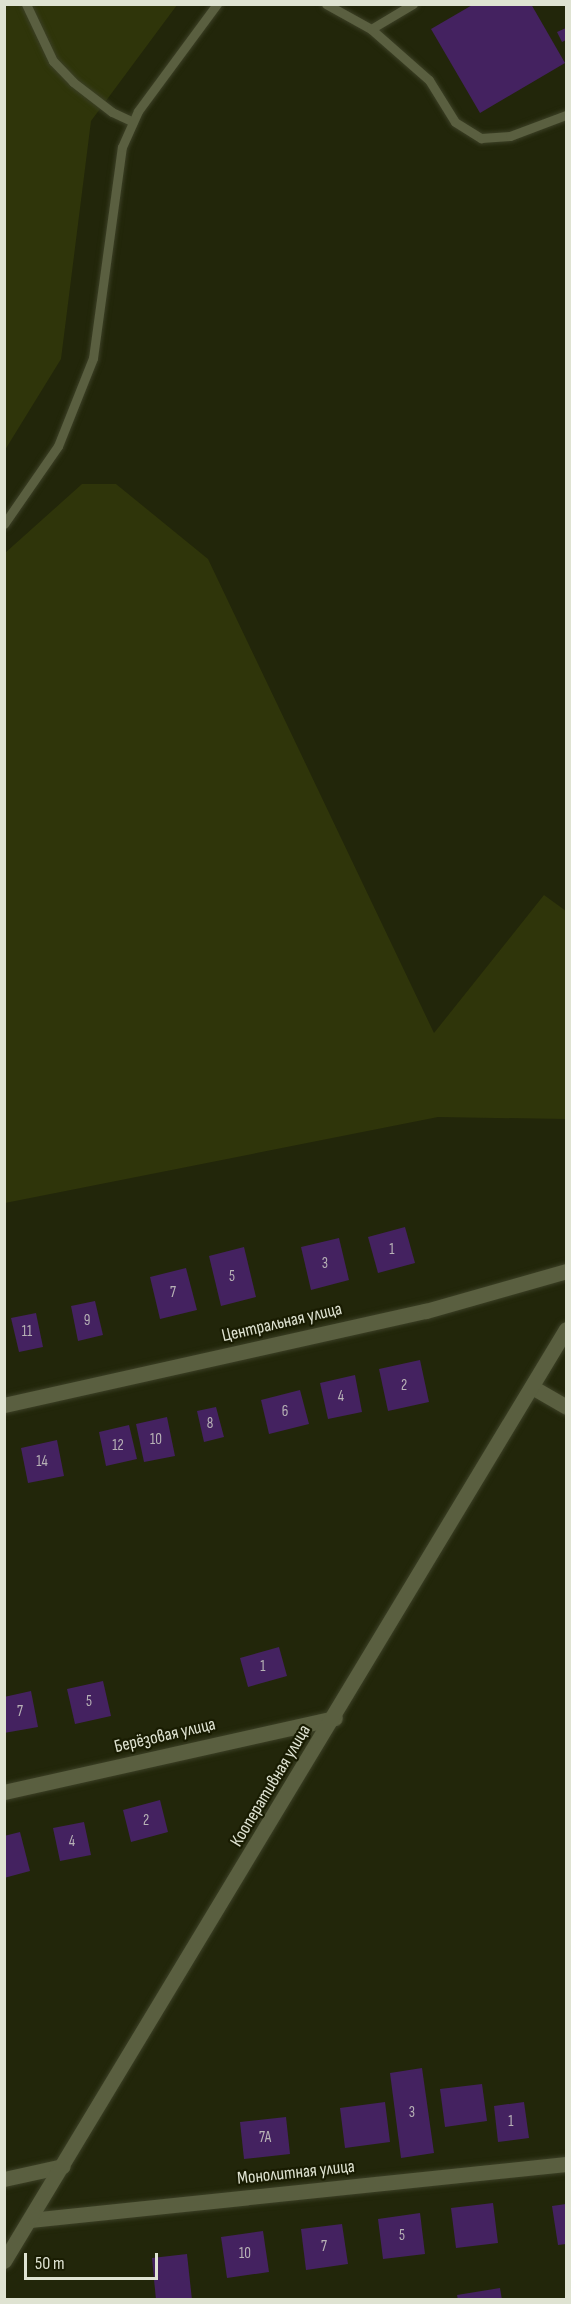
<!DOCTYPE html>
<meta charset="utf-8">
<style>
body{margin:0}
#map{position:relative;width:571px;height:2304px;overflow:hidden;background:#22260a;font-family:"Sofia Sans Condensed",sans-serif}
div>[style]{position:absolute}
.green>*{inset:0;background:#2f350a}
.building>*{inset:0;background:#442260}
.roads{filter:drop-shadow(0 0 2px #3c4026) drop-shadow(0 0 2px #3c4026)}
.service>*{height:9px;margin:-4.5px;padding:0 4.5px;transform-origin:4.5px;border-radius:4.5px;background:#5a5f40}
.minor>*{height:15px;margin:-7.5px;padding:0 7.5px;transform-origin:7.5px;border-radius:7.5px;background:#5a5f40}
span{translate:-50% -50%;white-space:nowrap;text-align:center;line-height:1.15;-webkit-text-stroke:4.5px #191c02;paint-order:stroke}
.number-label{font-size:15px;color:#b8b3b6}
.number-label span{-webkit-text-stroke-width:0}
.street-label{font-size:18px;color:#dfe3d2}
.frame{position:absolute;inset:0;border:6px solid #dfe3d2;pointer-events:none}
.scale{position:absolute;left:24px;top:2253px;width:134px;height:27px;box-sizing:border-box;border:3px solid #dfe3d2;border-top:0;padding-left:8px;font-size:18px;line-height:21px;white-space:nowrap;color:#dfe3d2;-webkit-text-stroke:4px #191c02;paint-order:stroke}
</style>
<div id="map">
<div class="green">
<div style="clip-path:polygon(5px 5px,177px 5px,91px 121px,61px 359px,5px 450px)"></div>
<div style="clip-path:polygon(82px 484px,116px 484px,208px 559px,434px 1033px,544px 895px,566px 911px,566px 1119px,438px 1117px,5px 1203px,5px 553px)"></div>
</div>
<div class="building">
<div style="clip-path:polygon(474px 4px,531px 4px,565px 63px,480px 113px,431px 29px)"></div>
<div style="clip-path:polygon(566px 28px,566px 40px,562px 42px,557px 32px)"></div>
<div style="clip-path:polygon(405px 1227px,415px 1263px,378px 1273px,368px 1237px)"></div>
<div style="clip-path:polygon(339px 1238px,349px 1280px,311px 1290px,301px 1247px)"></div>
<div style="clip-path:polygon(244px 1247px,256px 1297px,221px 1306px,209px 1256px)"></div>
<div style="clip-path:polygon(186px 1268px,197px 1310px,160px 1319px,150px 1277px)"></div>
<div style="clip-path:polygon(95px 1301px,103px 1335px,78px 1341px,71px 1306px)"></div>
<div style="clip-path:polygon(36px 1313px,43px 1347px,19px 1352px,11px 1318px)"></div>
<div style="clip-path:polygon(420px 1360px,429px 1402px,388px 1411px,379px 1369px)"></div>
<div style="clip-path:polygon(355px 1375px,362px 1412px,328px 1419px,320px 1383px)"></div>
<div style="clip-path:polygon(300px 1390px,309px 1424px,269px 1434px,261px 1400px)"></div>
<div style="clip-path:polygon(216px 1407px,224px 1437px,204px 1442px,197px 1411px)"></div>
<div style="clip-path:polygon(167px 1417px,175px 1456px,144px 1462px,136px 1424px)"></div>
<div style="clip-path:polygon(129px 1425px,137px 1459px,106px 1466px,99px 1432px)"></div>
<div style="clip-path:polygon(57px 1440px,64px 1476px,28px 1483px,21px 1448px)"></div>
<div style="clip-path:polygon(279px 1647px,287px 1676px,248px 1687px,240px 1658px)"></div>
<div style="clip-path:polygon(103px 1681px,111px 1716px,75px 1724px,67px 1689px)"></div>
<div style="clip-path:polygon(31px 1691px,38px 1727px,4px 1733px,4px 1697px)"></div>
<div style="clip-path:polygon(160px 1800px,168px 1832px,131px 1842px,123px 1810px)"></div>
<div style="clip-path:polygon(84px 1822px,91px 1855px,60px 1861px,53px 1828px)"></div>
<div style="clip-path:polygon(20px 1832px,30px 1871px,4px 1878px,4px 1836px)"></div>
<div style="clip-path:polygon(422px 2068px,434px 2153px,401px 2158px,390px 2073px)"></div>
<div style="clip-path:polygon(482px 2084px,487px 2121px,445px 2127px,440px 2089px)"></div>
<div style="clip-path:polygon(385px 2102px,390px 2142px,345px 2148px,340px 2108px)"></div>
<div style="clip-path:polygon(524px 2102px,529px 2138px,498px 2142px,494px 2106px)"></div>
<div style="clip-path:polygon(286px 2117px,290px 2154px,244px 2159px,240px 2122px)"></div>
<div style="clip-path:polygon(493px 2203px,498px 2243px,456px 2248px,451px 2208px)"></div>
<div style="clip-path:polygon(566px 2204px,566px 2244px,558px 2245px,552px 2206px)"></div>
<div style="clip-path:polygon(420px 2213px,425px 2254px,383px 2259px,378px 2219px)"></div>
<div style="clip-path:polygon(342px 2224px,348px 2264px,306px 2270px,301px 2229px)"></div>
<div style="clip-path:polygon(263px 2231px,269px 2272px,227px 2278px,221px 2237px)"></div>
<div style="clip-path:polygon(187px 2254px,192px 2300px,156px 2300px,152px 2258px)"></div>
<div style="clip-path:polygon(500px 2288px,502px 2300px,458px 2300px,457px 2295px)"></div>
</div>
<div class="roads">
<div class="service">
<div style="left:26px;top:4px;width:63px;rotate:64.7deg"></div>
<div style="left:53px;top:61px;width:29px;rotate:46deg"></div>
<div style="left:73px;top:82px;width:49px;rotate:37.6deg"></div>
<div style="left:112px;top:112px;width:23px;rotate:25deg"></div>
<div style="left:326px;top:4px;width:51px;rotate:29.1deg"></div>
<div style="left:371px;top:29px;width:77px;rotate:41.3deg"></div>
<div style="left:429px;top:80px;width:49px;rotate:58.2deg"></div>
<div style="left:455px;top:122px;width:31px;rotate:32deg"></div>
<div style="left:481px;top:138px;width:29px;rotate:-4deg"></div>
<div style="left:510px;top:136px;width:60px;rotate:-20.6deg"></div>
<div style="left:371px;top:29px;width:49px;rotate:-30.8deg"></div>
<div style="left:4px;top:524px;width:95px;rotate:-55.3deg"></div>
<div style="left:58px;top:446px;width:95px;rotate:-68.3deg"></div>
<div style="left:93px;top:358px;width:213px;rotate:-82.2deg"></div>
<div style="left:122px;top:147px;width:39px;rotate:-66deg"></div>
<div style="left:138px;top:111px;width:133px;rotate:-53.6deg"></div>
</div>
<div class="minor">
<div style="left:532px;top:1387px;width:39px;rotate:30deg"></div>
<div style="left:4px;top:1405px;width:432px;rotate:-12.6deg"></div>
<div style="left:426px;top:1311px;width:146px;rotate:-15.9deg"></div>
<div style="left:4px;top:1792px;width:339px;rotate:-12.6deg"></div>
<div style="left:4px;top:2179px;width:60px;rotate:-12.4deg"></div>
<div style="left:30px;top:2220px;width:539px;rotate:-5.96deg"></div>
<div style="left:4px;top:2261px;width:1088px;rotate:-58.91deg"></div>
</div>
</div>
<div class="number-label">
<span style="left:392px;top:1250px">1</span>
<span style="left:325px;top:1264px">3</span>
<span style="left:232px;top:1277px">5</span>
<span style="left:173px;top:1293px">7</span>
<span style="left:87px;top:1321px">9</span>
<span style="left:27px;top:1332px">11</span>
<span style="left:404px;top:1386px">2</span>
<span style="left:341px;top:1397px">4</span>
<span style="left:285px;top:1412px">6</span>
<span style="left:210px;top:1424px">8</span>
<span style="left:156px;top:1440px">10</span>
<span style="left:118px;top:1446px">12</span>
<span style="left:42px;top:1462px">14</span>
<span style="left:263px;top:1667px">1</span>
<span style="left:89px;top:1702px">5</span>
<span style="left:20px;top:1712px">7</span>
<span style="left:146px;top:1821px">2</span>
<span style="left:72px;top:1842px">4</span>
<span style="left:412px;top:2113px">3</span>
<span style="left:511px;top:2122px">1</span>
<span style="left:265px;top:2138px">7А</span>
<span style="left:402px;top:2236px">5</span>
<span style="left:324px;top:2247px">7</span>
<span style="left:245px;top:2254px">10</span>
</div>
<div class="street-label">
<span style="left:282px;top:1323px;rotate:-13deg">Центральная улица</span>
<span style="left:165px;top:1736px;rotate:-13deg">Берёзовая улица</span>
<span style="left:271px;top:1786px;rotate:-59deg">Кооперативная улица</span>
<span style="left:296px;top:2173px;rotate:-6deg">Монолитная улица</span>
</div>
<div class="frame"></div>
<div class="scale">50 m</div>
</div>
